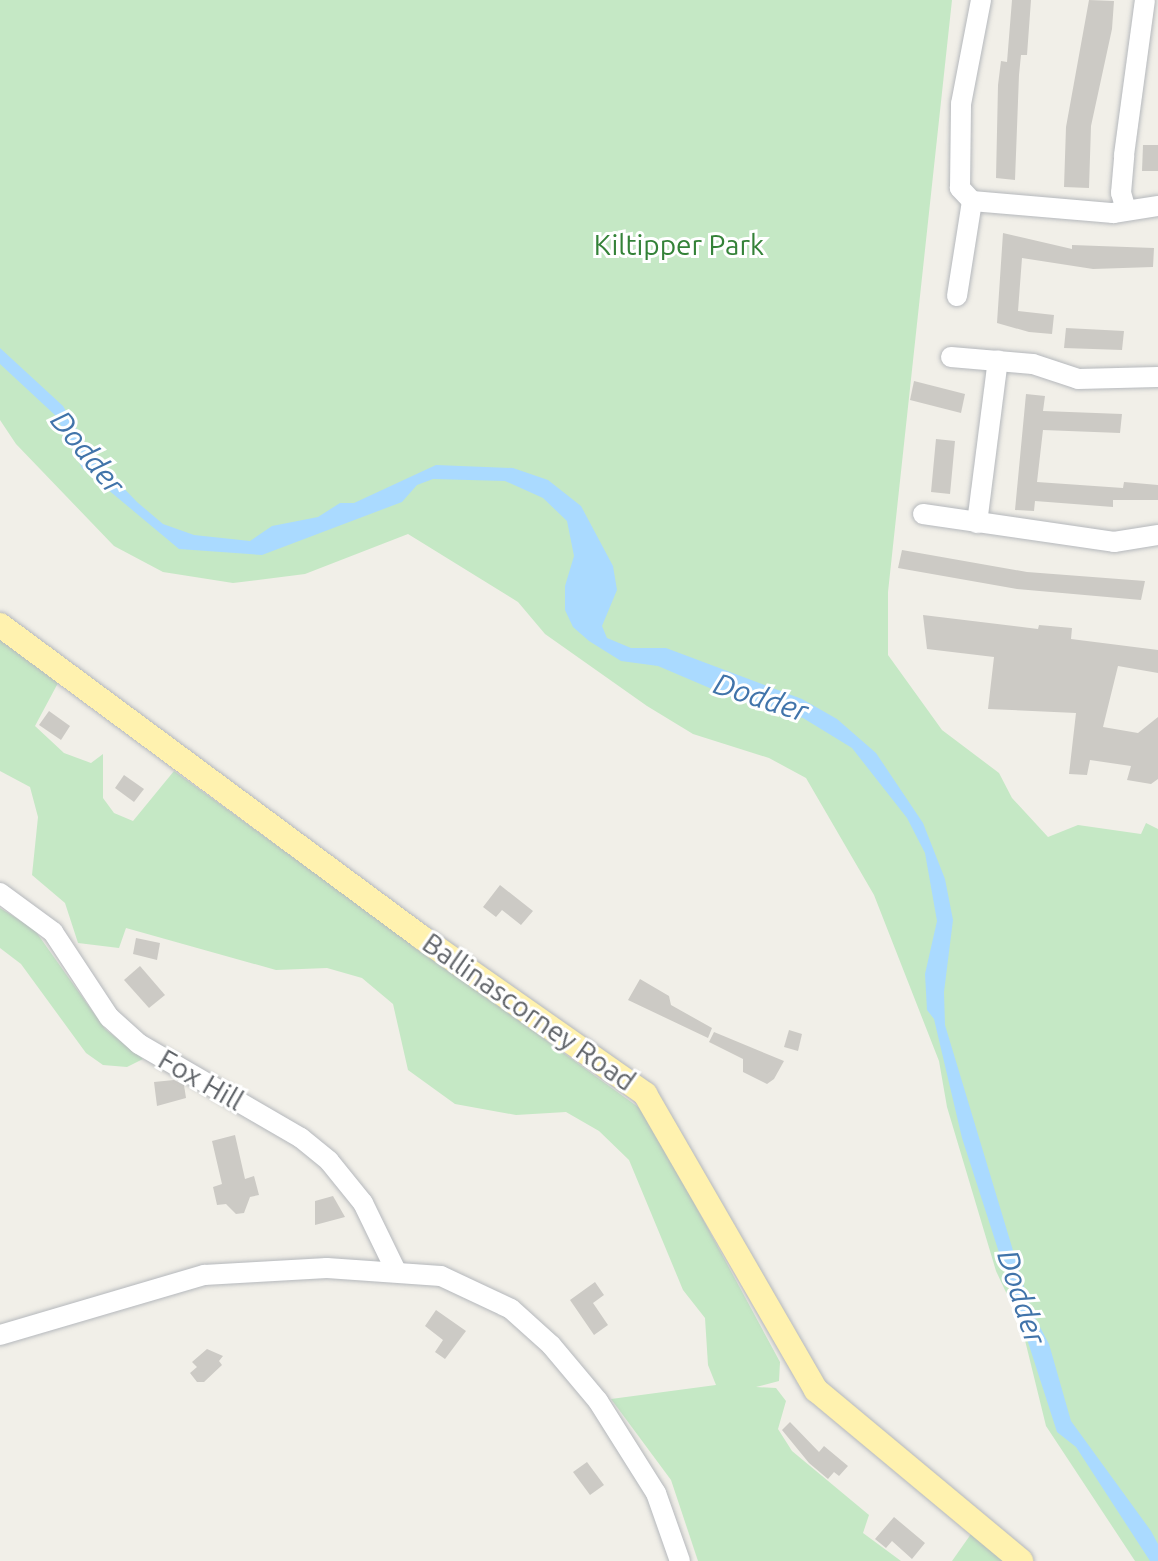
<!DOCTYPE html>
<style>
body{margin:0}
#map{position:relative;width:1158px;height:1561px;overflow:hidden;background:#f1efe8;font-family:Ubuntu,sans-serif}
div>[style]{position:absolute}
.green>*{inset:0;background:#c5e8c5}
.water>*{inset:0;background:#aadaff}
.building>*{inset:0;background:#cccac5}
.roads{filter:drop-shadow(0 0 2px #b5b8bc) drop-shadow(0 0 2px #b5b8bc)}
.minor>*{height:20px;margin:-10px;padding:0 10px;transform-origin:10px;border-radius:10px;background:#fff}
.major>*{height:24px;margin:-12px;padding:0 12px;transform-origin:12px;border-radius:12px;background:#fff2af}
span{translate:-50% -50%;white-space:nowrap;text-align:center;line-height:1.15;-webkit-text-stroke:6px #fff;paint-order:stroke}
.park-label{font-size:28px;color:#348238}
.street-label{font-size:28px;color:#5f6368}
.water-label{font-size:30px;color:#4174aa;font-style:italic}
</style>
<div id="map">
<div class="green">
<div style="clip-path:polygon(0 0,952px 0,888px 592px,888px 655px,942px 730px,999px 773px,1012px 798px,1048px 837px,1078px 825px,1141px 834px,1146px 823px,1158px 829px,1158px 1561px,1135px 1561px,1046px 1426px,1021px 1324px,996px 1271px,947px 1107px,939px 1061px,874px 895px,806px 778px,769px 758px,693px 734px,647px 706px,545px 634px,518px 602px,408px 534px,305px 574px,233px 583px,163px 572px,114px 546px,16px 444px,0 420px)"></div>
<div style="clip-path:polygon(0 640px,58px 683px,35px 726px,64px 753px,91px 763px,103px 754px,103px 798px,114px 813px,133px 821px,174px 771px,645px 1112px,780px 1362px,779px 1381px,756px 1387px,776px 1388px,786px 1401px,778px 1429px,792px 1451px,869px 1515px,863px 1533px,901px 1561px,698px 1561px,671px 1480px,611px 1399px,716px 1385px,708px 1365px,705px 1318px,683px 1290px,629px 1160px,599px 1131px,566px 1112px,516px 1115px,455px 1104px,408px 1070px,393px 1004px,362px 978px,327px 968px,276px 970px,126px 928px,119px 948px,78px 943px,65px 903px,32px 875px,38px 817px,30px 787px,0 771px)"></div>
<div style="clip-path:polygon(0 908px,34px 929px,105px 1029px,143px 1059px,127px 1067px,103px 1065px,86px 1053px,21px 964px,0 948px)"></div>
<div style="clip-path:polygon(971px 1534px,1005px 1561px,952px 1561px)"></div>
</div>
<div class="water">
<div style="clip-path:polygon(0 348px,63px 406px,93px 456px,137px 502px,163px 524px,194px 535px,250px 541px,272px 526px,318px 517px,340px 503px,354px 503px,436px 465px,513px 468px,548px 480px,581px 506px,613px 566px,617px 590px,602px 626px,607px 638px,631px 648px,666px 648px,802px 699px,837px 719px,876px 753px,923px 823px,945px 879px,953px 920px,944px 992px,945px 1025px,1031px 1310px,1049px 1344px,1071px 1421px,1151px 1531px,1158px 1544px,1158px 1561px,1150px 1561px,1076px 1447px,1057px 1432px,962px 1138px,934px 1019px,927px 1010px,925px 974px,937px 921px,925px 853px,907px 818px,852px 748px,803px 718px,733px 698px,658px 666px,621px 661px,589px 641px,573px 627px,565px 610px,565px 586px,574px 556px,567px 521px,543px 498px,505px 481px,433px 479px,417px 485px,402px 502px,262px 555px,179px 549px,82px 468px,56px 416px,0 364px)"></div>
</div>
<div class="building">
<div style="clip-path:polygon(1012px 0,1031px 0,1027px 55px,1021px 55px,1019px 75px,1015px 180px,996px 178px,998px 85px,1001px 61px,1007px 62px)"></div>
<div style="clip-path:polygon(1089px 0,1114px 1px,1112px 29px,1091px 126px,1089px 188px,1064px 187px,1066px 127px)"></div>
<div style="clip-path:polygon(1143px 145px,1158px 145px,1158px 171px,1142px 171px)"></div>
<div style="clip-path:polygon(1003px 233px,1072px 249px,1072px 245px,1154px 248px,1153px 267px,1093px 269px,1022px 258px,1018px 311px,1054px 315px,1052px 334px,1029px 332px,997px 323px)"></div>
<div style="clip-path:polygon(1066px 328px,1124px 331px,1122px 350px,1064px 348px)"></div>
<div style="clip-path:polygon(914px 381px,965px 394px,961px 413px,910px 400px)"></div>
<div style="clip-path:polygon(1026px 394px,1045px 396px,1043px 411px,1122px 414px,1120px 433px,1043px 430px,1037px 482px,1123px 488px,1124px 482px,1158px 485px,1158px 500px,1113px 500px,1113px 507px,1035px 501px,1034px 511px,1015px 510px)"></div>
<div style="clip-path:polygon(936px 439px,955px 441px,950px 494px,931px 492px)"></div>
<div style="clip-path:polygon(902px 550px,1027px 572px,1145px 581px,1141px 600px,1017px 589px,898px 568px)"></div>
<div style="clip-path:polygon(923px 615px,1038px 629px,1039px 625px,1072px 628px,1071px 639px,1158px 650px,1158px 673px,1118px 666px,1103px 727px,1138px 733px,1158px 717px,1158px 779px,1151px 784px,1127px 780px,1131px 766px,1090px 760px,1087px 775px,1069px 774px,1076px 713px,988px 709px,994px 657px,927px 649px)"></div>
<div style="clip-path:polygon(49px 711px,70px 726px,61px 740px,39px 725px)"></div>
<div style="clip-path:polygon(124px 775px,144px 789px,134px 802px,115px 788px)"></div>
<div style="clip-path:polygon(500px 885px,533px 911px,521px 925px,502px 910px,496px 917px,483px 907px)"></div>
<div style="clip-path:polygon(136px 938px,160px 943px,157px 960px,133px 954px)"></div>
<div style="clip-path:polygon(140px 966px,165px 995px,149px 1008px,124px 980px)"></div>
<div style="clip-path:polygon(640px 979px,669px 996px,671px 1005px,712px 1028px,708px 1038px,628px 1000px)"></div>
<div style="clip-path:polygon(789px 1030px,802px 1034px,798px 1051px,784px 1047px)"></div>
<div style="clip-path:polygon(714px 1032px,784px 1061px,774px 1079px,767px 1084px,743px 1072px,743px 1059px,709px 1042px)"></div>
<div style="clip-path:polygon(174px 1080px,184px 1085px,186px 1098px,157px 1106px,154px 1082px)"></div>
<div style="clip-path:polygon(235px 1135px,245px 1179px,254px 1176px,259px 1195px,250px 1197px,244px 1213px,236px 1214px,226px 1204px,217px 1205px,213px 1187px,222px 1184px,212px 1141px)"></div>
<div style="clip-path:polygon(333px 1196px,345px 1217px,315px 1225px,315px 1201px)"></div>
<div style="clip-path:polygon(595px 1282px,604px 1295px,593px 1303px,608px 1325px,594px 1335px,570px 1300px)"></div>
<div style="clip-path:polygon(436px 1310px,466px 1331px,445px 1359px,435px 1352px,443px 1340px,425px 1326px)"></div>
<div style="clip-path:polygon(207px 1349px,223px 1356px,219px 1361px,222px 1365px,204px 1382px,197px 1382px,190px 1373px,197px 1367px,192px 1362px)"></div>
<div style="clip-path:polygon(790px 1422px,819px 1452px,824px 1446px,848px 1466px,839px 1476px,834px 1472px,828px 1479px,809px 1463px,782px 1430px)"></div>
<div style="clip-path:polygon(587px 1462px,604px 1485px,590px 1495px,573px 1472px)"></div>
<div style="clip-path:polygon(894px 1517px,925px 1543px,912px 1559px,892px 1541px,886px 1548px,875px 1539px)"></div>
</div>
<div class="roads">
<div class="minor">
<div style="left:972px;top:201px;width:142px;rotate:4.9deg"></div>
<div style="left:1113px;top:213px;width:46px;rotate:-8.8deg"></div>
<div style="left:1126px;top:210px;width:18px;rotate:-106deg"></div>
<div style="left:1121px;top:193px;width:38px;rotate:-85deg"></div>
<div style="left:1124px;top:155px;width:156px;rotate:-82.3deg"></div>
<div style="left:957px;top:296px;width:96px;rotate:-81deg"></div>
<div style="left:972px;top:201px;width:18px;rotate:-133deg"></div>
<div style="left:960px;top:188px;width:84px;rotate:-89.3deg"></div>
<div style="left:961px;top:104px;width:106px;rotate:-79.1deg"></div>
<div style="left:951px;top:357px;width:82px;rotate:4.9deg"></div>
<div style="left:1033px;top:364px;width:47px;rotate:18.4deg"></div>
<div style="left:1078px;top:379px;width:80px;rotate:-1.4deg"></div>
<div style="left:923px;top:514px;width:193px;rotate:8.3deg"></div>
<div style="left:1114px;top:542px;width:45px;rotate:-9deg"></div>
<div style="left:977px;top:523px;width:164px;rotate:-82.7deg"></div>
<div style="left:0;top:893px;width:66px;rotate:36.3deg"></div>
<div style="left:53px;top:932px;width:102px;rotate:56.6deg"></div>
<div style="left:109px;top:1017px;width:40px;rotate:42deg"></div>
<div style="left:139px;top:1044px;width:187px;rotate:30.1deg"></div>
<div style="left:301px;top:1138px;width:36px;rotate:39deg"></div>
<div style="left:329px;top:1161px;width:54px;rotate:51deg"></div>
<div style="left:363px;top:1203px;width:73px;rotate:64.1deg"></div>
<div style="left:0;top:1335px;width:213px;rotate:-16.4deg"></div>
<div style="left:204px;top:1275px;width:123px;rotate:-3.3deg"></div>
<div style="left:327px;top:1268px;width:114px;rotate:4deg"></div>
<div style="left:441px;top:1276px;width:77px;rotate:25.2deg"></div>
<div style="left:511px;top:1309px;width:54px;rotate:42deg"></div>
<div style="left:551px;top:1345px;width:73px;rotate:50deg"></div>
<div style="left:598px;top:1401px;width:109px;rotate:57.8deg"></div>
<div style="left:656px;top:1493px;width:72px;rotate:70.6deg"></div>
</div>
<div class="major">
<div style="left:0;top:625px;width:524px;rotate:36.54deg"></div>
<div style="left:421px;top:937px;width:274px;rotate:35deg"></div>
<div style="left:645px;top:1094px;width:342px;rotate:60deg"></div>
<div style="left:816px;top:1390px;width:267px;rotate:39.8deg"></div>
</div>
</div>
<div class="park-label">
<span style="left:679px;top:245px">Kiltipper Park</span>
</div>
<div class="street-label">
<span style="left:529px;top:1012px;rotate:35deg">Ballinascorney Road</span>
<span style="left:201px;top:1080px;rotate:30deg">Fox Hill</span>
</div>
<div class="water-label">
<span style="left:88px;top:452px;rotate:51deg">Dodder</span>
<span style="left:761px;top:697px;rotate:18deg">Dodder</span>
<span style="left:1022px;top:1297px;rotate:72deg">Dodder</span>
</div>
</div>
